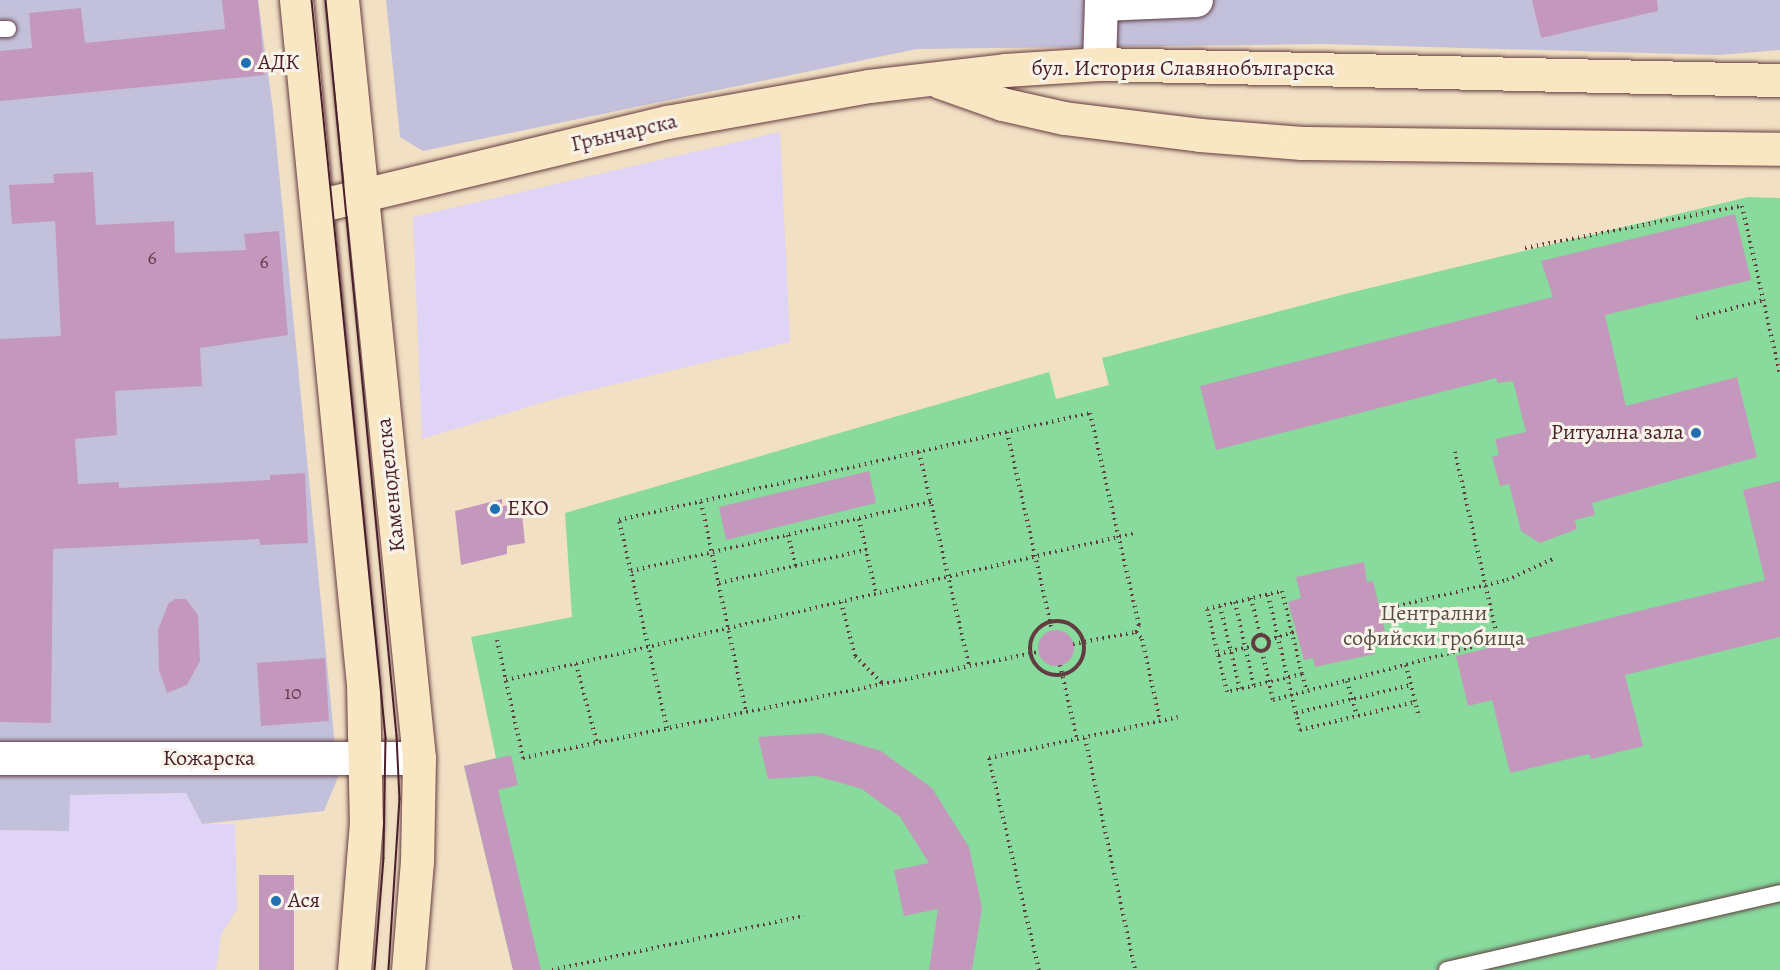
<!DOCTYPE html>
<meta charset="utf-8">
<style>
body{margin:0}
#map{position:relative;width:1780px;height:970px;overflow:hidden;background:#f1e0c3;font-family:Alegreya,serif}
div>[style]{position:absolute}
.built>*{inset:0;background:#dfd4f5}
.industrial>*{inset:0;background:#c3c0db}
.green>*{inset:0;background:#88db9d}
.building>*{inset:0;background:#c498bc}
.round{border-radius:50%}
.path>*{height:4px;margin-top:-2px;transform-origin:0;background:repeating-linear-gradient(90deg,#633c42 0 1.5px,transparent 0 6px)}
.path>.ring{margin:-2px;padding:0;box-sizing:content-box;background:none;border:4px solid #633c42;border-radius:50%}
.roads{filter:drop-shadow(0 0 2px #633c42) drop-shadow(0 0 2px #633c42)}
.lane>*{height:16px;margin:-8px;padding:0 8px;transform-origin:8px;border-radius:8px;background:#fff}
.street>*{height:33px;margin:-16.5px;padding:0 16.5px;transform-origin:16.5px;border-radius:16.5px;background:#fff}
.secondary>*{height:33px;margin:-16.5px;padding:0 16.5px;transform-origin:16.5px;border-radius:16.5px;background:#f9e7c3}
.tram>*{height:1.5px;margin:-0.75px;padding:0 0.75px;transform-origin:0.75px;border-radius:0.75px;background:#4a1f2b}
.dots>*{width:16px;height:16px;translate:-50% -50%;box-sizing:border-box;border:3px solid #f7f3e8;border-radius:50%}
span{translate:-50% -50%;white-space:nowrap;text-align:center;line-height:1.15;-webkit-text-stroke:6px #f7f3e8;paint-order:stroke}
.number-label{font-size:20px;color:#683d4f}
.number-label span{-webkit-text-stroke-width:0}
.poi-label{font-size:22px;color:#4a1f2b}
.left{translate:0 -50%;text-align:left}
.right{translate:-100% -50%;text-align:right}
.street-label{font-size:22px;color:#4a1f2b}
.park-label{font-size:22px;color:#5a4e48}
</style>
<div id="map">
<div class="built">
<div style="clip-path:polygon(780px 132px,790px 342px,558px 398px,422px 439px,413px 217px)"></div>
<div style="clip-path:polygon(186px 793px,202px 824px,235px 824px,237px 909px,221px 935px,216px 970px,0 970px,0 830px,68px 831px,70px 795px)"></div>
</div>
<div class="industrial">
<div style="clip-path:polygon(0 0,258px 0,273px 110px,338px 777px,324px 811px,202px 824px,186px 793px,70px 795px,69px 831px,0 830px)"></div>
<div style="clip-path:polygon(386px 0,1780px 0,1780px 50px,1719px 55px,1323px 44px,917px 49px,423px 151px,400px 137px)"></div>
</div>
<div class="green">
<div style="clip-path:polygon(1748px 197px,1780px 198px,1780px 970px,513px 970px,464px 766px,496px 758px,471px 637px,572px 617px,565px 513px,1049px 372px,1056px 399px,1109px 385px,1102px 358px,1349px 293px)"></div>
</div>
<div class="building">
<div style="clip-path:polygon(222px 0,258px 0,265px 75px,0 101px,0 51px,32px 48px,29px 13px,81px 8px,85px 43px,225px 29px)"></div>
<div style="clip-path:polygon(1532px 0,1657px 0,1658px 11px,1541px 38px)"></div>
<div style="clip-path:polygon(93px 172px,96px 225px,174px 221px,175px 253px,246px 250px,244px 234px,279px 231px,288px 335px,200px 348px,202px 386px,115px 391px,117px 435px,75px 439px,78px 484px,119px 482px,119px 488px,270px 480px,270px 475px,305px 473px,308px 543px,260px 545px,259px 539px,53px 549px,51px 723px,0 722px,0 339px,61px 336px,55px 221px,12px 224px,9px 185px,54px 183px,53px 174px)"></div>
<div style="clip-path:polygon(1735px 214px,1751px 280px,1605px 315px,1626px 406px,1737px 377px,1757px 457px,1592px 503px,1595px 515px,1575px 520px,1577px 529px,1540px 543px,1521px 531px,1509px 484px,1500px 486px,1492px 457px,1499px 455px,1495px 439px,1526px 432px,1513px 381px,1498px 383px,1496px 378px,1216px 450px,1200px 386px,1553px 297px,1541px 261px)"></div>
<div style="clip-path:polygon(869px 471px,876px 503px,726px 540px,719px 507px)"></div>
<div style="clip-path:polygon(1780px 481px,1780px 637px,1625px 675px,1643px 746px,1591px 759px,1589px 754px,1510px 773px,1492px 700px,1468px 706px,1456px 656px,1765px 580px,1743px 490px)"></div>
<div style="clip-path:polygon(502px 499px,502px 506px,521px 504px,525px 543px,507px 546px,507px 554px,461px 565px,455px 511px)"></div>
<div style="clip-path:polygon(1364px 562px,1367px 582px,1373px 581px,1387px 639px,1373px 643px,1375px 654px,1315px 667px,1313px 658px,1304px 660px,1288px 602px,1301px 598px,1296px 577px)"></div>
<div style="clip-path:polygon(175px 599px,186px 599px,198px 615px,200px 661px,187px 685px,167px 693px,159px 670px,158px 630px,168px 604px)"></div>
<div class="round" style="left:1038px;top:630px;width:36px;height:36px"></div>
<div style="clip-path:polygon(325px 658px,329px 721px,261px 726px,257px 663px)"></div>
<div style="clip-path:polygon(821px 733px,881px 751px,932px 788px,969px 847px,982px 908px,972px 970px,929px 970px,938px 909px,904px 916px,894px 870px,929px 863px,900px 817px,862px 789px,816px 776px,768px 779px,758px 737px)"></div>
<div style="clip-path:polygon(511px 755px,518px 785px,498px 790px,541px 970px,513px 970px,464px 766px)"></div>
<div style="clip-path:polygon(259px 875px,294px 875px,294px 970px,259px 970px)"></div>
</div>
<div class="path">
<div style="left:1525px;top:248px;width:221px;rotate:-11deg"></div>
<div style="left:1742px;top:206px;width:173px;rotate:77.3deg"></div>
<div style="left:1696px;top:318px;width:70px;rotate:-14.8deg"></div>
<div style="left:1007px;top:432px;width:203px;rotate:77.2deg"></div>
<div style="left:919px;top:452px;width:220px;rotate:76.8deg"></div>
<div style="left:701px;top:502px;width:215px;rotate:77.9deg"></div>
<div style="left:859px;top:519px;width:76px;rotate:77.1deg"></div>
<div style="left:788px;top:535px;width:32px;rotate:76deg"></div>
<div style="left:631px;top:571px;width:308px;rotate:-13deg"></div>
<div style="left:719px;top:583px;width:151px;rotate:-12.7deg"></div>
<div style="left:1268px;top:595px;width:139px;rotate:76.7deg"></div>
<div style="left:1300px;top:730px;width:118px;rotate:-13.7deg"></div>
<div style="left:1251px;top:598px;width:38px;rotate:76deg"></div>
<div style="left:841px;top:602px;width:56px;rotate:75.5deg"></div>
<div style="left:855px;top:656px;width:40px;rotate:45deg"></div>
<div style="left:1235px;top:602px;width:86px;rotate:77.3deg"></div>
<div style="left:1220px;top:606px;width:85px;rotate:76.5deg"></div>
<div style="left:1380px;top:610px;width:130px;rotate:-13.3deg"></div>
<div style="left:1507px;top:580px;width:53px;rotate:-24.6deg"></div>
<div class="ring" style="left:1030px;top:621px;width:50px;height:50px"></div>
<div class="ring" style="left:1253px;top:635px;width:12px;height:12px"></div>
<div style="left:497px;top:640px;width:121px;rotate:77.6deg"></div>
<div style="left:523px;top:758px;width:526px;rotate:-11.63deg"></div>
<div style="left:1269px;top:640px;width:28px;rotate:-18deg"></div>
<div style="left:1073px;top:644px;width:64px;rotate:-10.8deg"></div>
<div style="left:1262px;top:651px;width:50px;rotate:77.3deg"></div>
<div style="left:1273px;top:700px;width:233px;rotate:-14.9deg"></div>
<div style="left:1498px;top:640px;width:193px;rotate:-102.9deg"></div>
<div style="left:1218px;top:654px;width:36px;rotate:-13deg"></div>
<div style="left:576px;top:664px;width:82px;rotate:75.1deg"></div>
<div style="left:1060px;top:665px;width:76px;rotate:77.1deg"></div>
<div style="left:1406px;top:665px;width:54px;rotate:76deg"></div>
<div style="left:1302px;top:674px;width:77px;rotate:166.5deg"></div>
<div style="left:1227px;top:692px;width:85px;rotate:-103.5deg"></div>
<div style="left:1207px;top:609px;width:77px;rotate:-13.5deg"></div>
<div style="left:1282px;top:591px;width:85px;rotate:76.5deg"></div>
<div style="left:1302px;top:674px;width:18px;rotate:74deg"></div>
<div style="left:506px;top:680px;width:646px;rotate:-13.15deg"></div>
<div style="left:1347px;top:681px;width:36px;rotate:74deg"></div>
<div style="left:1296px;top:713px;width:118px;rotate:-13.7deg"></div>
<div style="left:667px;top:728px;width:213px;rotate:-103deg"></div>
<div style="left:619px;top:520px;width:483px;rotate:-12.8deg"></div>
<div style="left:1090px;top:413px;width:218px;rotate:77deg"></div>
<div style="left:1139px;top:625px;width:8px;rotate:113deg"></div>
<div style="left:1136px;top:632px;width:9px;rotate:49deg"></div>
<div style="left:1142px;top:639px;width:84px;rotate:77.6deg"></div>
<div style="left:1085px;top:738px;width:237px;rotate:77.8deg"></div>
<div style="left:552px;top:970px;width:258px;rotate:-12.1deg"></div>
<div style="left:1039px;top:970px;width:218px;rotate:-103.3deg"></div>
<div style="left:989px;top:758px;width:193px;rotate:-12.2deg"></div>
</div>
<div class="roads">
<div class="lane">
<div style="left:0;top:29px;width:8px"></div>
<div style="left:1447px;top:970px;width:342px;rotate:-13deg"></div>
</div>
<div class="street">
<div style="left:1101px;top:4px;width:95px;rotate:-2.4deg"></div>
<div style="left:1099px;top:64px;width:64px;rotate:-88.2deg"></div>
<div style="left:0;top:758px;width:419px"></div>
</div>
<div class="secondary">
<div style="left:296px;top:0;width:687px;rotate:84.41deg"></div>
<div style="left:363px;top:684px;width:138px;rotate:88.8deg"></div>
<div style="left:366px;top:822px;width:148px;rotate:94.6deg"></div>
<div style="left:342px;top:0;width:762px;rotate:84.2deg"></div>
<div style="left:419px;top:758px;width:103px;rotate:91.1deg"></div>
<div style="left:417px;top:861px;width:109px;rotate:94.7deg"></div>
<div style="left:940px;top:82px;width:66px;rotate:19.5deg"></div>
<div style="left:1002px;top:104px;width:64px;rotate:12.7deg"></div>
<div style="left:1064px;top:118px;width:137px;rotate:7.1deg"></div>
<div style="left:1200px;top:135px;width:102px;rotate:4.5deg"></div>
<div style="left:1302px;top:143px;width:478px;rotate:0.7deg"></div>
<div style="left:317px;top:206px;width:360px;rotate:-13.5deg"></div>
<div style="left:667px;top:122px;width:205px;rotate:-10.1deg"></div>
<div style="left:869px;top:86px;width:137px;rotate:-6.7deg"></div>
<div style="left:1005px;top:70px;width:94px;rotate:-3.7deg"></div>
<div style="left:1099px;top:64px;width:681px;rotate:1.35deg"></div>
</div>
</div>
<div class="tram">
<div style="left:312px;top:0;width:742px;rotate:84.27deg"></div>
<div style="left:386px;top:738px;width:120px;rotate:91deg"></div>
<div style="left:384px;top:858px;width:112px;rotate:94.6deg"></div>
<div style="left:326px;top:0;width:739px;rotate:84.49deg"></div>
<div style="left:397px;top:736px;width:63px;rotate:87.3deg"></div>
<div style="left:400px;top:799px;width:171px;rotate:93.7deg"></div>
</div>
<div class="dots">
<div style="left:246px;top:63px;background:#1f6fb2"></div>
<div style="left:1696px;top:433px;background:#1f6fb2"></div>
<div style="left:495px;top:509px;background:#1f6fb2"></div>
<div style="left:276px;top:901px;background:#1f6fb2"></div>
</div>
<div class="number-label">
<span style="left:152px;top:257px">6</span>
<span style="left:264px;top:261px">6</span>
<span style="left:293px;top:692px">10</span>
</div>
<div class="poi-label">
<span class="left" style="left:258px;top:63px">АДК</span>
<span class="right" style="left:1684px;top:433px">Ритуална зала</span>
<span class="left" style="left:507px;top:509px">EKO</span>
<span class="left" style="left:288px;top:901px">Ася</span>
</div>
<div class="street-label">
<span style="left:1183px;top:69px">бул. История Славянобългарска</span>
<span style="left:624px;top:133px;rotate:-13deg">Грънчарска</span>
<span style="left:391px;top:485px;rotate:-96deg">Каменоделска</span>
<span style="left:209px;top:759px">Кожарска</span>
</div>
<div class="park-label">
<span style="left:1434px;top:626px">Централни<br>софийски гробища</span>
</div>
</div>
